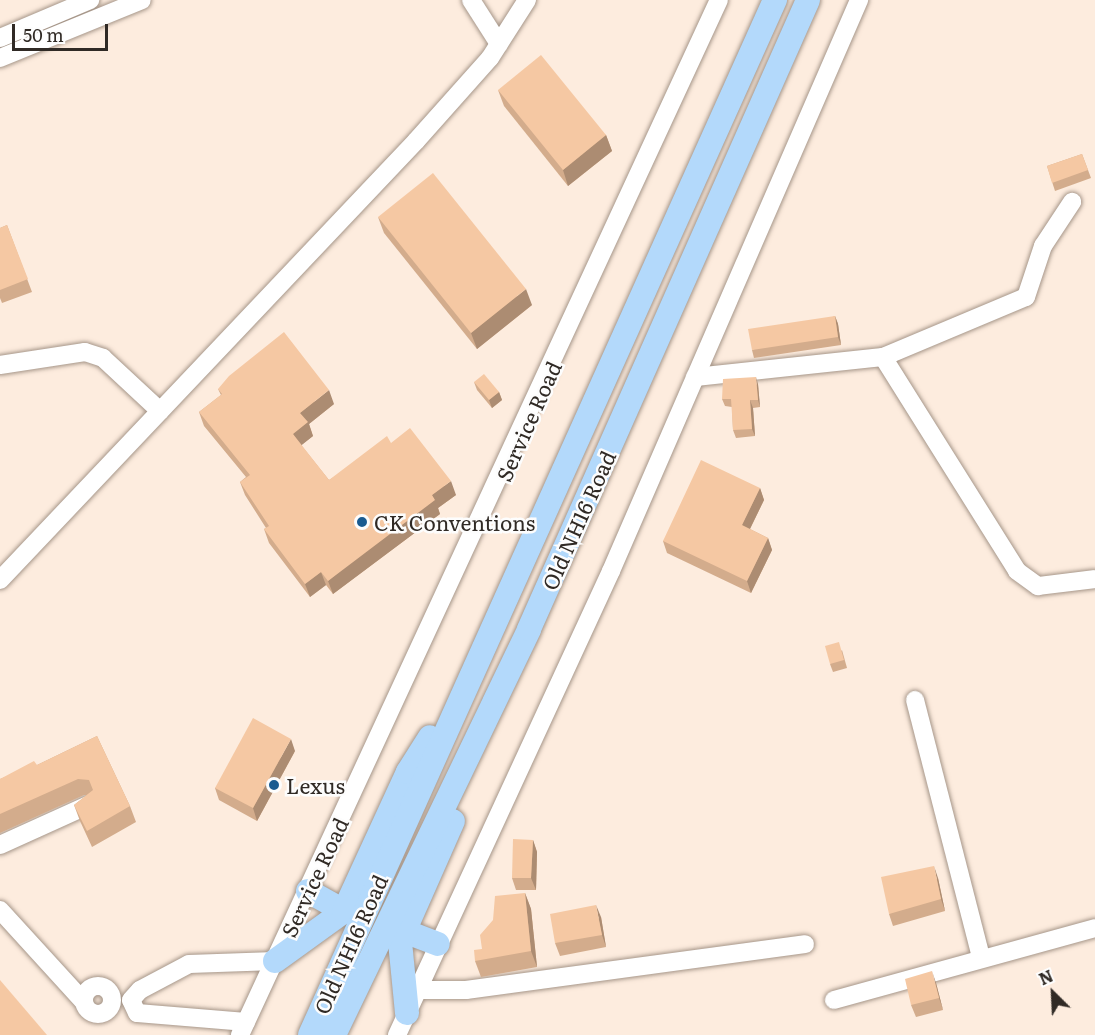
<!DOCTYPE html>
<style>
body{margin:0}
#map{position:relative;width:1095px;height:1035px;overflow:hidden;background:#fdecde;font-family:Literata,serif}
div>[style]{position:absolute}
.roads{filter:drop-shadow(0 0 2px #a69689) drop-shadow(0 0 2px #a69689)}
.minor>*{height:18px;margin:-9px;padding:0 9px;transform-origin:9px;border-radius:9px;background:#fff}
.minor>.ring{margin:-9px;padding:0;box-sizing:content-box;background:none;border:18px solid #fff;border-radius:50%}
.major>*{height:24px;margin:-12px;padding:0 12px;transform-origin:12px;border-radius:12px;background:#b3d9fb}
.wall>*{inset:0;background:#d3ac8c}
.shaded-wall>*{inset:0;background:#ac8c72}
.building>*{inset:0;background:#f5c8a3}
.dots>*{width:16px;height:16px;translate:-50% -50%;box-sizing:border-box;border:3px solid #fdfdfd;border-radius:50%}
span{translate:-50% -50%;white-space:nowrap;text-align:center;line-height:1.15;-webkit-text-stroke:5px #fdfdfd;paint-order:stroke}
.street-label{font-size:21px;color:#302a25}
.poi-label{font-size:21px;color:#302a25}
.left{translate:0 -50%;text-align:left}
.north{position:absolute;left:1023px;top:963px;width:60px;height:60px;-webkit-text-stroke:4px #fdfdfd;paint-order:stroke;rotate:336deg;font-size:16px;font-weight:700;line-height:24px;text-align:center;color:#302a25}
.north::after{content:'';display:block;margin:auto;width:21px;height:27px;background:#302a25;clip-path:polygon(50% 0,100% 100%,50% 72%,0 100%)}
.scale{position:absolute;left:12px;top:24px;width:96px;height:27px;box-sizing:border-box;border:3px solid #302a25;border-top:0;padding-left:8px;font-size:18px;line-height:21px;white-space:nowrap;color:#302a25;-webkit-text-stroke:4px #fdfdfd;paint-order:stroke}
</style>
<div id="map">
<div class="roads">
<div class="minor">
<div style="left:471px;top:0;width:52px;rotate:57.5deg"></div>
<div style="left:0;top:38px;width:98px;rotate:-22.9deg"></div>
<div style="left:0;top:58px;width:153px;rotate:-22.2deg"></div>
<div style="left:883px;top:357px;width:155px;rotate:-22.8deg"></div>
<div style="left:1026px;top:297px;width:54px;rotate:-71.6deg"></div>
<div style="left:1043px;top:246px;width:53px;rotate:-56.6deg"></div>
<div style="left:0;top:365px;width:86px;rotate:-8.7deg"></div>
<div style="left:85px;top:352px;width:19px;rotate:18deg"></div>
<div style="left:103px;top:358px;width:78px;rotate:42.9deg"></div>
<div style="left:695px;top:377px;width:189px;rotate:-6.1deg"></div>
<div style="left:883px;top:357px;width:252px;rotate:57.9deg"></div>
<div style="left:1017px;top:571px;width:26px;rotate:36deg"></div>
<div style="left:1038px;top:586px;width:57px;rotate:-7deg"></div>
<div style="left:0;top:580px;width:605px;rotate:-46.54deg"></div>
<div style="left:416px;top:141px;width:111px;rotate:-48.3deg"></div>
<div style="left:490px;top:58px;width:69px;rotate:-57.5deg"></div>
<div style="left:915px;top:700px;width:265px;rotate:75.6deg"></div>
<div style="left:0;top:845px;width:97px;rotate:-24.4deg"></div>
<div style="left:0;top:910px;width:125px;rotate:47.6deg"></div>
<div class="ring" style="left:84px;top:986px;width:10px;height:10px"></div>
<div style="left:418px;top:990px;width:48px"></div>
<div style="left:466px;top:990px;width:342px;rotate:-7.7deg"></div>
<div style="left:834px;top:1000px;width:271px;rotate:-15.4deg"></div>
<div style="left:246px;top:1022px;width:109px;rotate:-175.3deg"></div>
<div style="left:137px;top:1013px;width:14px;rotate:-115deg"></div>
<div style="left:131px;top:1000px;width:13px;rotate:-48deg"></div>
<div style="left:140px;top:990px;width:55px;rotate:-28deg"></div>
<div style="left:189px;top:964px;width:86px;rotate:-2deg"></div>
<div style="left:240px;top:1035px;width:1140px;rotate:-65.17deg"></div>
<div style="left:397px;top:1035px;width:511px;rotate:-65.24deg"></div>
<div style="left:611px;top:571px;width:623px;rotate:-66.52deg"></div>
</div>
<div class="major">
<div style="left:308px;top:891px;width:41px;rotate:29.1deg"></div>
<div style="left:404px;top:931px;width:36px;rotate:21deg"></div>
<div style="left:275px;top:961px;width:85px;rotate:-35.9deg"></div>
<div style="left:344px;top:911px;width:153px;rotate:-65.3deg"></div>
<div style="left:408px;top:772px;width:41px;rotate:-57.8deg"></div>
<div style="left:407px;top:1013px;width:72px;rotate:-95.6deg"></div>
<div style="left:400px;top:941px;width:131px;rotate:-66.2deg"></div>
<div style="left:310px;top:1035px;width:1135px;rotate:-65.81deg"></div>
<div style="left:334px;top:1035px;width:450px;rotate:-64.3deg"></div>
<div style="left:529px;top:629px;width:688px;rotate:-66.08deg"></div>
</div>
</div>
<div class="wall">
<div style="clip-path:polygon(498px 90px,606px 135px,612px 151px,568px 186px,504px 106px)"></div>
<div style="clip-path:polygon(1082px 154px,1091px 178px,1055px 191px,1047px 166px)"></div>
<div style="clip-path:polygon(378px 217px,532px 305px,477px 349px,384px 233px)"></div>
<div style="clip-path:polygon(7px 225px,32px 292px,2px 303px,0 298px,0 228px)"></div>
<div style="clip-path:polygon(835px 316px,838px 324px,841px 345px,754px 358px,752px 350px)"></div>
<div style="clip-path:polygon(474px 382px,499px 392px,502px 400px,492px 408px,477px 390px)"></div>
<div style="clip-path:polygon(758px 384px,760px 407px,753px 408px,755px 436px,736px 438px,733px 430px,732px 407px,725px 406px,722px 399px)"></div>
<div style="clip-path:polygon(218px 389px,334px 404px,309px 424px,313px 436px,301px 445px,329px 480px,391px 443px,456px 495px,438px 508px,440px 514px,333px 594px,326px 585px,310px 597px,269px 543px,264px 529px,266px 528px,245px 495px,240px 482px,246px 477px,204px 426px,199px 412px,221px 395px)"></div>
<div style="clip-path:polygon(760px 488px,764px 500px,750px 529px,768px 538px,772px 550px,751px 593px,667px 553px,663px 541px)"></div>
<div style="clip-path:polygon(842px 650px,847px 668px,833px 672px,830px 664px)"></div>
<div style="clip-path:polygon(97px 736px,130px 806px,136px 822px,92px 847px,80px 821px,74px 805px,87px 795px,84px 795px,0 833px,0 779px,37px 765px)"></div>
<div style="clip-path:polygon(295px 751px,257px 821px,219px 800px,215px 788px)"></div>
<div style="clip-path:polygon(533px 840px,537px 852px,536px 890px,516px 890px,512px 878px)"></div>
<div style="clip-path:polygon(938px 878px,945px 911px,893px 926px,889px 914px)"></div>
<div style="clip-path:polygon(525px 893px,531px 909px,537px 967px,481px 977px,475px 961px,482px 949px)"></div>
<div style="clip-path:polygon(601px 917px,606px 947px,560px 956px,555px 943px)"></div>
<div style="clip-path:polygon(936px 983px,943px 1010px,916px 1017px,911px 1005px)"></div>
</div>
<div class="shaded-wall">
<div style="clip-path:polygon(606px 135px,612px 151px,568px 186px,563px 170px)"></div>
<div style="clip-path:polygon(526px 289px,532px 305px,477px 349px,471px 333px)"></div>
<div style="clip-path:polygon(835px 316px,838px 324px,841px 345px,838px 337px)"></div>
<div style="clip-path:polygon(756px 377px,758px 384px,760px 407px,758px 400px)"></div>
<div style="clip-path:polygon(329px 390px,334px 404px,309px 424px,313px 436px,298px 448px,293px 434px,300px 413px)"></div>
<div style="clip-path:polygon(499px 392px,502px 400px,492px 408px,489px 400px)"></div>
<div style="clip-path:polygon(750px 400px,753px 408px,755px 436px,752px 429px)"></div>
<div style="clip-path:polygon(451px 481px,456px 495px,438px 508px,440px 514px,333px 594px,328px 581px,432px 495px)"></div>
<div style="clip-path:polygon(760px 488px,764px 500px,746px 537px,742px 525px)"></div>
<div style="clip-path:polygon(768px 538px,772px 550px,751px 593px,747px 581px)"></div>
<div style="clip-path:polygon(321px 572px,326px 585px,310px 597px,305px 584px)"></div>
<div style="clip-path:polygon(291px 739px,295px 751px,257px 821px,253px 808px)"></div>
<div style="clip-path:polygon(533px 840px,537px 852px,536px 890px,531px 878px)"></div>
<div style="clip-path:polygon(934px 866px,938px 878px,945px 911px,941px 899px)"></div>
<div style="clip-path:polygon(525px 893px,531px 909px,537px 967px,531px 951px)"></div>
<div style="clip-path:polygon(596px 905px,601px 917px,606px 947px,602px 935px)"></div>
<div style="clip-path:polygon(932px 971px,936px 983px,943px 1010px,939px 998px)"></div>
</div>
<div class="building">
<div style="clip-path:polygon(541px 55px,606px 135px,563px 170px,498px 90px)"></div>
<div style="clip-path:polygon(1082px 154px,1088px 170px,1052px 183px,1047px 166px)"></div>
<div style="clip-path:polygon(433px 173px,526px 289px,471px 333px,378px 217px)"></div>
<div style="clip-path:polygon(7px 225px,28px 279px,0 290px,0 228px)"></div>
<div style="clip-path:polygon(835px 316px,838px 337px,752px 350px,748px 329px)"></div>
<div style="clip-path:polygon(284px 332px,329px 390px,300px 413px,308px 422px,293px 434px,329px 480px,387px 436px,391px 443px,410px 428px,451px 481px,432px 495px,435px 500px,328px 581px,321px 572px,305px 584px,264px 529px,269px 526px,240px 482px,250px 475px,199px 412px,222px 394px,218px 389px,229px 376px)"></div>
<div style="clip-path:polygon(484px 374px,499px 392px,489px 400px,474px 382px)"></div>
<div style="clip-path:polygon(756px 377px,758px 400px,750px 400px,752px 429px,733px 430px,731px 399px,722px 399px,723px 379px)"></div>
<div style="clip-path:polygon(701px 460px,760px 488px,742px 525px,768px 538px,747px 581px,663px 541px)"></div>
<div style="clip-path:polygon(839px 642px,844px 660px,830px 664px,825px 646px)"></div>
<div style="clip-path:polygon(253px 718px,291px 739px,253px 808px,215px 788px)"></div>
<div style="clip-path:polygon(97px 736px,130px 806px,87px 831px,74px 805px,93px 790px,89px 780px,78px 779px,0 814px,0 779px,34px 761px,37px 765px)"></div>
<div style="clip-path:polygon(513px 839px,533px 840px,531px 878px,512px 878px)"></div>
<div style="clip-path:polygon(934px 866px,941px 899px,889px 914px,881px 877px)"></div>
<div style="clip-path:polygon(525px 893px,531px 951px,475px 961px,474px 950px,482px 949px,480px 935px,493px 920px,495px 896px)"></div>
<div style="clip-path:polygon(596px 905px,602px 935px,555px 943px,550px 914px)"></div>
<div style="clip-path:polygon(932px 971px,939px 998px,911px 1005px,905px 979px)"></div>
<div style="clip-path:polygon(0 980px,47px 1035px,0 1035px)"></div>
</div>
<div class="dots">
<div style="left:362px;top:522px;background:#1a5b90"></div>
<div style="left:274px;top:785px;background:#1a5b90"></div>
</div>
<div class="street-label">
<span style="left:528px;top:421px;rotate:-66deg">Service Road</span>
<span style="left:578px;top:520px;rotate:-66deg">Old NH16 Road</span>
<span style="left:314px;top:877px;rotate:-65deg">Service Road</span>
<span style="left:350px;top:944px;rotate:-66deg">Old NH16 Road</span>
</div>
<div class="poi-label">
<span class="left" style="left:374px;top:522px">CK Conventions</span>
<span class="left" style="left:286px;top:785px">Lexus</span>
</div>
<div class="north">N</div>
<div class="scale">50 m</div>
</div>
